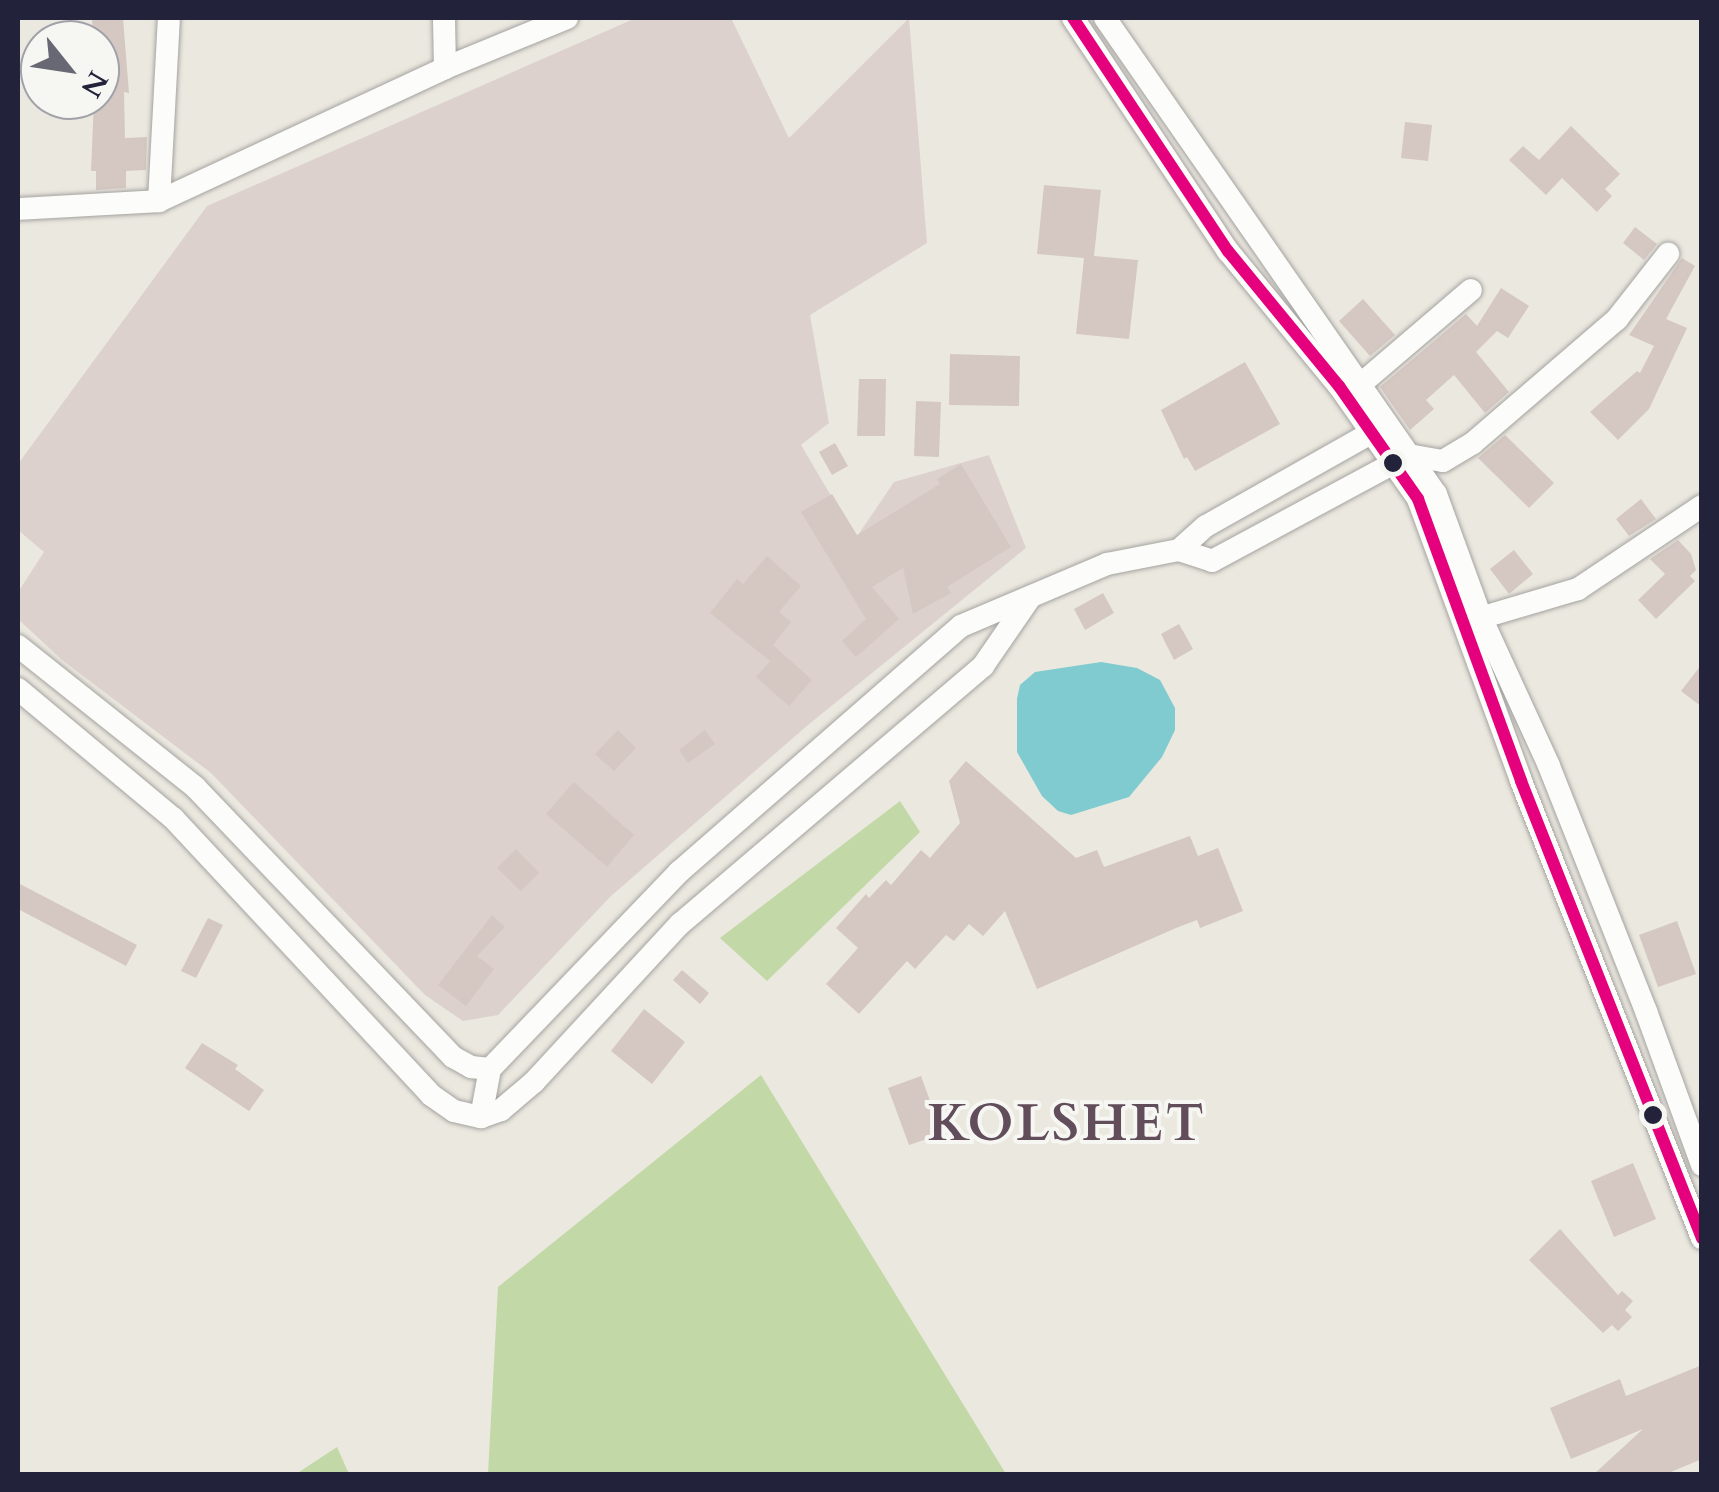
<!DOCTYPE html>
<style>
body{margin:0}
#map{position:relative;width:1719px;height:1492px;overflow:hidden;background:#ebe8df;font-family:Cardo,serif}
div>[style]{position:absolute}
.industrial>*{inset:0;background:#ddd1cd}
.green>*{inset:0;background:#c2d9a7}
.water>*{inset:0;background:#7fcbd0}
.building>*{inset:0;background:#d5c8c2}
.roads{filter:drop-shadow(0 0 2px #a5a3a1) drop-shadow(0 0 2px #a5a3a1)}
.minor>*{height:22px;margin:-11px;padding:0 11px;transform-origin:11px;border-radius:11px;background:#fcfcfa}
.bus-1>*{height:12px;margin:-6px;padding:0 6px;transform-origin:6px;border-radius:6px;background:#e5007d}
.dots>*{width:28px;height:28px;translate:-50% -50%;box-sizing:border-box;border:5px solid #f6f6f2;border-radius:50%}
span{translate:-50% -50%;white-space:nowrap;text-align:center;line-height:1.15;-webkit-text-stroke:8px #f6f6f2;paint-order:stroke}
.district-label{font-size:52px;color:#624d5a;font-weight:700;letter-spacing:2.5px}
.frame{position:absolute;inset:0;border:20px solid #22223b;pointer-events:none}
.north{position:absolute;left:20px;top:20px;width:100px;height:100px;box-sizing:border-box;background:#f6f6f2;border:2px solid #a1a1a9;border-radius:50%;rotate:120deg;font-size:28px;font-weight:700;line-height:40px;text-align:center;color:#22223b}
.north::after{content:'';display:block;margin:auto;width:35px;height:45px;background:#686774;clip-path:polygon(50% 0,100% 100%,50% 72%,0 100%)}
</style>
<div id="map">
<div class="industrial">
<div style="clip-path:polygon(636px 18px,731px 18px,789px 138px,909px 18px,927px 243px,810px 315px,829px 423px,801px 445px,856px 538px,894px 482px,989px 455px,1026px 548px,808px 725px,611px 896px,498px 1015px,463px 1021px,425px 995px,211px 773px,62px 660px,18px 619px,18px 592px,44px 552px,18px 530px,18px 464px,207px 206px)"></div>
</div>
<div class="green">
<div style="clip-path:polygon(900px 801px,920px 832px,767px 981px,720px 938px)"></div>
<div style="clip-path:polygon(761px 1075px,1006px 1474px,488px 1474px,498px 1287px)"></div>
<div style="clip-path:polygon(337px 1447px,349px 1474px,296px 1474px)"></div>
</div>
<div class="water">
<div style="clip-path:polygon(1101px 662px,1137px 668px,1160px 680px,1175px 708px,1175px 730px,1162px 757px,1129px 797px,1071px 815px,1058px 811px,1042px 796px,1017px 752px,1017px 699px,1020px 685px,1035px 672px)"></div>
</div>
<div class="building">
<div style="clip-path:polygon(92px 18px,123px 18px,129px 93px,124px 92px,125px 138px,147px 137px,146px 170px,126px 171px,126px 188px,96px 190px,96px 171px,91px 171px,94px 100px,100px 100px,100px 40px,93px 40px)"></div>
<div style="clip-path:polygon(1405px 122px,1432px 125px,1428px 161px,1401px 158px)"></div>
<div style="clip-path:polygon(1571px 126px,1620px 174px,1605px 189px,1612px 196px,1597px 212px,1562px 178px,1546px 195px,1509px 160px,1523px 146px,1539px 160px)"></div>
<div style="clip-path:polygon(1044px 185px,1101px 190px,1094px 256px,1138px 260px,1129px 339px,1076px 334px,1084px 258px,1037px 254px)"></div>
<div style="clip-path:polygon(1635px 227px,1657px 244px,1644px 260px,1623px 243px)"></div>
<div style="clip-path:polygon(1682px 258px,1695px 266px,1666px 319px,1687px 328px,1649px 409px,1618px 440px,1590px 412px,1637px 371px,1640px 373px,1654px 346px,1629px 335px)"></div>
<div style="clip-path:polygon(1501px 288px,1529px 306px,1508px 338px,1497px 331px,1476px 352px,1509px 392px,1485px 413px,1454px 375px,1426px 400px,1434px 409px,1410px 430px,1380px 387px,1466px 314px,1477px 326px)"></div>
<div style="clip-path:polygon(1363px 299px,1395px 335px,1370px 356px,1339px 321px)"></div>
<div style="clip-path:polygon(950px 354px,1020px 356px,1019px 406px,949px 405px)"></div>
<div style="clip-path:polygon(1245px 362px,1280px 424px,1195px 471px,1187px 457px,1184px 459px,1161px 410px)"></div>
<div style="clip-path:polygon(859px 379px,886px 379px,885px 436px,857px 436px)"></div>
<div style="clip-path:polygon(916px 401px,941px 402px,939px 457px,914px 456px)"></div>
<div style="clip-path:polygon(1505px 435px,1554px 483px,1529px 508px,1478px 458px)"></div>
<div style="clip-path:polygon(835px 443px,848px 466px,832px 475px,819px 452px)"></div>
<div style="clip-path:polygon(961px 464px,1011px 547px,947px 587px,951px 593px,913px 614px,903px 568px,872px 587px,899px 619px,856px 657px,842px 641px,866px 619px,801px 512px,832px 494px,857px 535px,940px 484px,937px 479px)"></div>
<div style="clip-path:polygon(1641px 499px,1656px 519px,1629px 536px,1616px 519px)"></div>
<div style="clip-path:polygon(1678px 540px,1691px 554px,1696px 570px,1690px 576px,1695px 581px,1656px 619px,1638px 600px,1665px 574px,1650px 559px)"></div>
<div style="clip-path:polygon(1514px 550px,1533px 574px,1509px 594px,1490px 569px)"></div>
<div style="clip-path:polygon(767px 556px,801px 586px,779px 612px,791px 622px,773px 645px,812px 680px,789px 706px,756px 677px,770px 661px,710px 613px,737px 579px,743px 584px)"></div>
<div style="clip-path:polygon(1103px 593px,1114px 613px,1085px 630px,1074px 609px)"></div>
<div style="clip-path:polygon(1179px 624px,1193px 649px,1174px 660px,1161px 634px)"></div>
<div style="clip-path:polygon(1702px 664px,1702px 707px,1681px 691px)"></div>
<div style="clip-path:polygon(618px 730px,636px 748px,614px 771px,595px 754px)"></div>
<div style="clip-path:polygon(705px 730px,715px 744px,688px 763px,679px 750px)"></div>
<div style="clip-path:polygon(966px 761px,1076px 858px,1097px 850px,1104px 867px,1190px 836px,1198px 856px,1218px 848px,1243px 911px,1200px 928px,1197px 920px,1176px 928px,1037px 989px,1005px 911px,983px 936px,969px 924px,954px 941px,946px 935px,915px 969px,907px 961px,859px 1014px,826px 984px,858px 948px,836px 928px,866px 894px,869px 898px,886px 880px,891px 885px,921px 850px,930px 858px,960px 823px,949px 781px)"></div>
<div style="clip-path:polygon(574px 782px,634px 835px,607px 867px,546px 814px)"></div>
<div style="clip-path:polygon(516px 849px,539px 873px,521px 891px,497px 868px)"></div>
<div style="clip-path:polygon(18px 883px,137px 945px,126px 966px,18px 909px)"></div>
<div style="clip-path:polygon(492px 915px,505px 927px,477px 956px,494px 969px,466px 1006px,438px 985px)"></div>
<div style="clip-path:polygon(208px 918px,223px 925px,196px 978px,181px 971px)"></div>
<div style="clip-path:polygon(1677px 921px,1696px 974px,1658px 987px,1639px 935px)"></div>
<div style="clip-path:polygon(682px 970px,709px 993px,700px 1004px,673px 980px)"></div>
<div style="clip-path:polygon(644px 1009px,685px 1042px,652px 1084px,611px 1051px)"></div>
<div style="clip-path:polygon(202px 1043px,238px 1065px,235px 1069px,264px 1090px,249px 1111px,185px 1068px)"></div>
<div style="clip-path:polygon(921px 1076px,942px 1134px,909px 1145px,888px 1088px)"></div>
<div style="clip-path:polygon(1633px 1163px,1656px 1219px,1614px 1237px,1591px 1181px)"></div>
<div style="clip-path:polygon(1560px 1229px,1618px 1295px,1622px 1291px,1633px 1301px,1625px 1310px,1632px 1317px,1618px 1331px,1612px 1325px,1603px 1333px,1529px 1260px)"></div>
<div style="clip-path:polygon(1702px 1365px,1702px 1459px,1666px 1474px,1594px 1474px,1643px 1429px,1571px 1459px,1550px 1408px,1620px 1379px,1626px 1396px)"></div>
</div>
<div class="roads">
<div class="minor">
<div style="left:444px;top:18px;width:50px;rotate:88.9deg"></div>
<div style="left:1073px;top:18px;width:280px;rotate:56.4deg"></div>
<div style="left:1228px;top:251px;width:175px;rotate:50.6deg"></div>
<div style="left:1339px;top:386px;width:138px;rotate:55deg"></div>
<div style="left:1418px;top:499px;width:300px;rotate:69.9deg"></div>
<div style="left:1521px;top:781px;width:492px;rotate:68.4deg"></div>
<div style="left:1105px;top:18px;width:580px;rotate:55.19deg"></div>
<div style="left:1436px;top:494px;width:129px;rotate:70deg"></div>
<div style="left:1480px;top:615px;width:166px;rotate:65.4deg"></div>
<div style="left:1549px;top:766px;width:264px;rotate:68.4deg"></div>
<div style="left:1646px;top:1011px;width:164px;rotate:70deg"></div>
<div style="left:159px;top:201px;width:183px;rotate:-86.9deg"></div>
<div style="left:18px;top:209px;width:141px;rotate:-3.2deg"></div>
<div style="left:159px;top:201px;width:315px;rotate:-24.9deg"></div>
<div style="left:445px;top:68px;width:132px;rotate:-22.3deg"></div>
<div style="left:1362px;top:383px;width:143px;rotate:-40.5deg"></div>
<div style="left:1179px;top:550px;width:36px;rotate:-42deg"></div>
<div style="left:1206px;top:526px;width:187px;rotate:-29.4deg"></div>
<div style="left:1470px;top:621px;width:113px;rotate:-16.5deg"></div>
<div style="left:1578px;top:589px;width:149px;rotate:-33.8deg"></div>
<div style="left:18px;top:646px;width:226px;rotate:38.5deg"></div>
<div style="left:195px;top:787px;width:373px;rotate:46.3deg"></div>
<div style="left:453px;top:1057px;width:21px;rotate:29deg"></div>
<div style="left:471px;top:1067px;width:19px;rotate:6deg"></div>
<div style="left:490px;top:1069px;width:273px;rotate:-46.2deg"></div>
<div style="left:679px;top:872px;width:374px;rotate:-41.1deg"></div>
<div style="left:961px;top:626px;width:159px;rotate:-23deg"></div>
<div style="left:1107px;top:564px;width:73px;rotate:-11deg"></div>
<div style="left:1179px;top:550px;width:35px;rotate:18deg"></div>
<div style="left:1212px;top:561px;width:207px;rotate:-28.3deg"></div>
<div style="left:1394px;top:463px;width:21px;rotate:-19deg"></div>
<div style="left:1414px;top:456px;width:29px;rotate:10deg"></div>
<div style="left:1443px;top:461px;width:35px;rotate:-31deg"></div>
<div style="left:1473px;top:443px;width:190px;rotate:-40.7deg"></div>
<div style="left:1617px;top:319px;width:83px;rotate:-51.9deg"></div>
<div style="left:18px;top:689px;width:202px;rotate:39.8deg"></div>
<div style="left:173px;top:818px;width:379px;rotate:47deg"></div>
<div style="left:431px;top:1095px;width:28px;rotate:35deg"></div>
<div style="left:454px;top:1111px;width:28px;rotate:13deg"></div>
<div style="left:481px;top:1117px;width:21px;rotate:-19deg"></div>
<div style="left:501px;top:1110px;width:43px;rotate:-40.3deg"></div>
<div style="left:534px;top:1082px;width:215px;rotate:-47.3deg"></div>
<div style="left:680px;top:924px;width:398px;rotate:-40.4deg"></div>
<div style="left:983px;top:666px;width:81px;rotate:-55.5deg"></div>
<div style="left:481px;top:1117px;width:49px;rotate:-79.4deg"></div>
</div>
</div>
<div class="bus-1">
<div style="left:1073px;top:18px;width:280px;rotate:56.4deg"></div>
<div style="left:1228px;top:251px;width:175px;rotate:50.6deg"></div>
<div style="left:1339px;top:386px;width:138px;rotate:55deg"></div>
<div style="left:1418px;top:499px;width:300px;rotate:69.9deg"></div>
<div style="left:1521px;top:781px;width:492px;rotate:68.4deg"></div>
</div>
<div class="dots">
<div style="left:1393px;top:463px;background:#22223b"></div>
<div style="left:1653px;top:1115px;background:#22223b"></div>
</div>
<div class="district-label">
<span style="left:1067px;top:1125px">KOLSHET</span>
</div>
<div class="frame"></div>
<div class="north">N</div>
</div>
